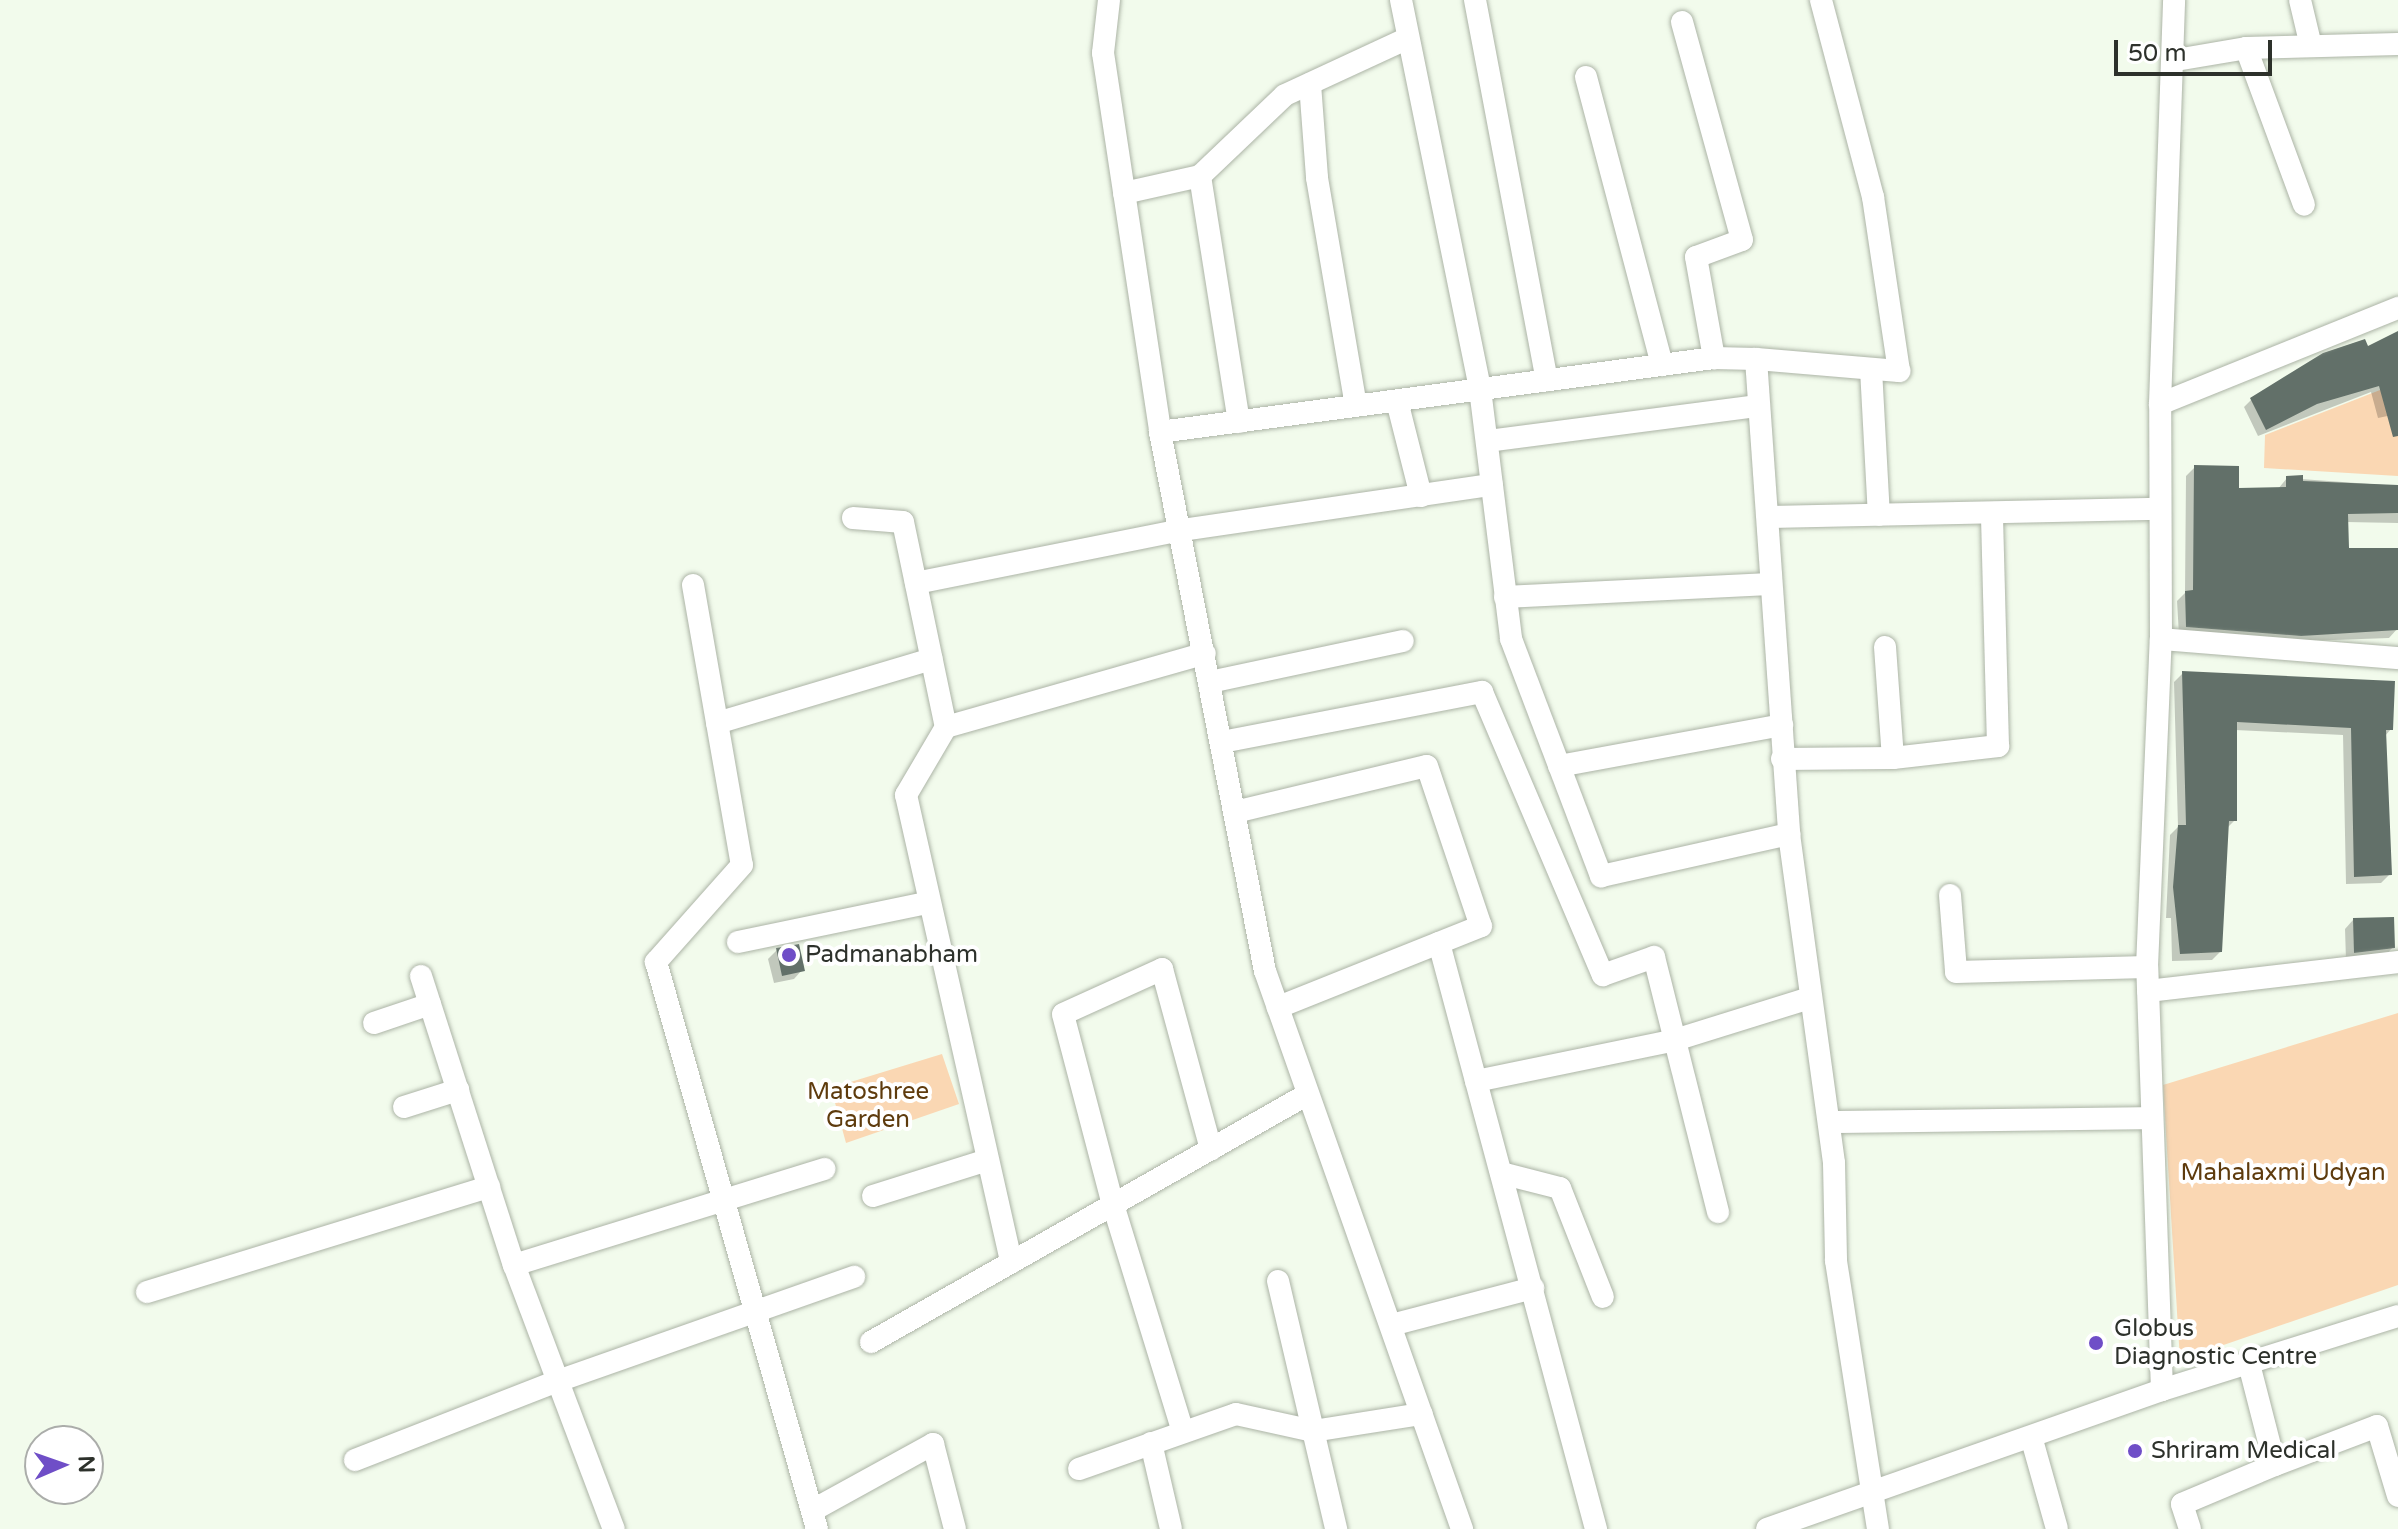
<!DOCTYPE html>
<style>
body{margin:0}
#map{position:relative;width:2398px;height:1529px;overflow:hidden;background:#f2fbec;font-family:"Varela Round",sans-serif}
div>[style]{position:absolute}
.green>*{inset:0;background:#fad7b3}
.shadow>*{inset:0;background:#0003}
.building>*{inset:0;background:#627069}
.roads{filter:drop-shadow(0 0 2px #acb4a6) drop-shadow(0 0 2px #acb4a6)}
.minor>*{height:22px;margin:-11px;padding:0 11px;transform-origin:11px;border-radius:11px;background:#fff}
.dots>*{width:22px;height:22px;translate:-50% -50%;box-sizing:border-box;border:4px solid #fff;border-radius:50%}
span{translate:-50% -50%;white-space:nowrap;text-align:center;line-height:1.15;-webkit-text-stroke:8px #fff;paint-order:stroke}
.poi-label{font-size:24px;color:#2d312b}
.left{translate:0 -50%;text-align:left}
.park-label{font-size:24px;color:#5e3b0d}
.north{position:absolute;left:24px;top:1425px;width:80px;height:80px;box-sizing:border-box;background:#fff;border:2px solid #abadaa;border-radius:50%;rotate:88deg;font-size:22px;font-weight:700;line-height:32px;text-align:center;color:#2d312b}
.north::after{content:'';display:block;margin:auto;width:28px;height:36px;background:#6f4ec7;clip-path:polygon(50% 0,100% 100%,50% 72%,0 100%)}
.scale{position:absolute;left:2114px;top:40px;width:158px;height:36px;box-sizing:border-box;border:4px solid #2d312b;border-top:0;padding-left:10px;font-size:24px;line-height:28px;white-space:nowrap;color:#2d312b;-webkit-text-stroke:6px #fff;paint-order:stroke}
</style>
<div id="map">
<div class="green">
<div style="clip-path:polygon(2398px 383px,2398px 476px,2264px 468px,2265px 435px)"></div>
<div style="clip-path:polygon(2398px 1013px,2398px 1285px,2180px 1360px,2163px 1085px)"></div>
<div style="clip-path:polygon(942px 1054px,959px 1104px,846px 1143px,831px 1088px)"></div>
</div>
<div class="shadow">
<div style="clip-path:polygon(2398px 334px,2397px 414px,2378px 418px,2371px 392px,2258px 436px,2244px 407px,2251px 400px)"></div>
<div style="clip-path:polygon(2195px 467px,2237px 490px,2278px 489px,2287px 478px,2398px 486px,2398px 523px,2346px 522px,2347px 550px,2398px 550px,2398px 628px,2389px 638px,2280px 642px,2179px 635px,2177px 601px,2185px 593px,2186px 476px)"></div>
<div style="clip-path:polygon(2183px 673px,2391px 729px,2385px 736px,2390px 874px,2381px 883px,2346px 884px,2343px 735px,2235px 730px,2235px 820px,2226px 829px,2220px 952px,2212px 960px,2172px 961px,2171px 918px,2166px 918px,2170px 835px,2178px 827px,2174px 682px)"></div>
<div style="clip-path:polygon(2353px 920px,2393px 947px,2385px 956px,2346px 960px,2345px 929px)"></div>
<div style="clip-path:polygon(777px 950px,802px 970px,794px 979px,774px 983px,768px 959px)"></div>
</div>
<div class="building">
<div style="clip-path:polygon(2398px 331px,2398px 436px,2393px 437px,2379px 386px,2317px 404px,2266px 430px,2250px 398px,2323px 353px,2365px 339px,2368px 346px)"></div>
<div style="clip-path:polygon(2194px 465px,2239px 466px,2239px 488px,2286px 487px,2286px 476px,2303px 475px,2303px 481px,2398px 485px,2398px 513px,2348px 514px,2349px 548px,2398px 548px,2398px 630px,2301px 636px,2186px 627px,2185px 591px,2193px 590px)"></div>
<div style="clip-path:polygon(2182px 671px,2395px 681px,2393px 730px,2386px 730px,2392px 875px,2354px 877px,2351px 728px,2237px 722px,2237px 821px,2229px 821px,2222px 952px,2180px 954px,2173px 887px,2178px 825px,2186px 825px)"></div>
<div style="clip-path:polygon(2394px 917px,2395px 948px,2354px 953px,2353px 918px)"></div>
<div style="clip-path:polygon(799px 944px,805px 971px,782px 976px,776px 948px)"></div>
</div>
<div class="roads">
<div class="minor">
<div style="left:1109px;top:0;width:53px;rotate:96.5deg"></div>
<div style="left:1103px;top:53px;width:383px;rotate:81.4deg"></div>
<div style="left:1160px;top:432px;width:559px;rotate:-7.61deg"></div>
<div style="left:1401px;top:0;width:397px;rotate:78.5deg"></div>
<div style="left:1480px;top:389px;width:252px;rotate:82.9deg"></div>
<div style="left:1511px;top:639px;width:254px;rotate:69.2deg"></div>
<div style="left:1601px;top:876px;width:193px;rotate:-12.6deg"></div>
<div style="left:1475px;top:0;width:387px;rotate:79.3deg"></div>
<div style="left:2300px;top:0;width:47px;rotate:76.6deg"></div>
<div style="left:1682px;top:22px;width:226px;rotate:74.6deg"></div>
<div style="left:1742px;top:240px;width:49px;rotate:159.7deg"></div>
<div style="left:1696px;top:257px;width:103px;rotate:79.9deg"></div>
<div style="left:1714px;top:358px;width:42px;rotate:1.4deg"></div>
<div style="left:1756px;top:359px;width:476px;rotate:86deg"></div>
<div style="left:1789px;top:834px;width:332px;rotate:82.2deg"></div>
<div style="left:1834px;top:1163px;width:98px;rotate:88.8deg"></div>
<div style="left:1836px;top:1261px;width:271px;rotate:81.1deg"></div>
<div style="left:2246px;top:48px;width:167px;rotate:69.7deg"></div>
<div style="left:2176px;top:60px;width:71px;rotate:-9.7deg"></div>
<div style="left:2246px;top:48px;width:152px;rotate:-1.5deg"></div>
<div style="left:1586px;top:77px;width:298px;rotate:75.2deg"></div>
<div style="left:1310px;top:84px;width:94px;rotate:85.7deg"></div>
<div style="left:1317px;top:178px;width:231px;rotate:80.3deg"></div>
<div style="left:1200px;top:176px;width:249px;rotate:81deg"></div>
<div style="left:1124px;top:193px;width:78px;rotate:-12.6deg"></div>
<div style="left:1200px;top:176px;width:117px;rotate:-43.6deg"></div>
<div style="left:1285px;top:95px;width:133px;rotate:-24.8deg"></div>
<div style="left:1756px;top:359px;width:144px;rotate:4.8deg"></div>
<div style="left:1899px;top:371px;width:176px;rotate:-98.5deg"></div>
<div style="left:1873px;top:197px;width:204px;rotate:-104.8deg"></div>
<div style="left:1871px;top:369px;width:146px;rotate:86.9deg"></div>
<div style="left:1397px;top:401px;width:98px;rotate:75.8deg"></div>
<div style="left:2160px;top:404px;width:257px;rotate:-22deg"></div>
<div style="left:1160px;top:432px;width:549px;rotate:78.98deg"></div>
<div style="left:1265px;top:971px;width:592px;rotate:70.55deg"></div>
<div style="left:1488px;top:441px;width:271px;rotate:-7.4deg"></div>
<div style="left:1769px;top:517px;width:391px;rotate:-1.2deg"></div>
<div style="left:853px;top:518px;width:50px;rotate:4.6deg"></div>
<div style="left:903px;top:522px;width:209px;rotate:78.2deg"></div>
<div style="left:946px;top:727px;width:79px;rotate:120.5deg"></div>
<div style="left:906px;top:795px;width:479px;rotate:77.3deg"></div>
<div style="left:916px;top:583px;width:271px;rotate:-11.3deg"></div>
<div style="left:1182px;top:530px;width:313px;rotate:-8.3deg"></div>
<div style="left:693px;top:585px;width:284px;rotate:80.1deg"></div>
<div style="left:742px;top:865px;width:130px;rotate:131.6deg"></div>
<div style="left:656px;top:962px;width:589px;rotate:74.15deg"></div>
<div style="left:1505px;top:597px;width:264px;rotate:-2.8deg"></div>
<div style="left:2161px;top:639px;width:238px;rotate:4.6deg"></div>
<div style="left:1885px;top:647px;width:111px;rotate:85.9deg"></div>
<div style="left:1210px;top:682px;width:197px;rotate:-12deg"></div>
<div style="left:717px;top:723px;width:224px;rotate:-16.6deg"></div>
<div style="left:946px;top:727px;width:269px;rotate:-15.9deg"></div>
<div style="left:1222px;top:742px;width:265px;rotate:-10.9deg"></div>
<div style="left:1482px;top:692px;width:308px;rotate:66.9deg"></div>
<div style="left:1603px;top:975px;width:54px;rotate:-19.4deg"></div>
<div style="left:1654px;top:957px;width:263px;rotate:75.9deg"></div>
<div style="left:1782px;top:759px;width:111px;rotate:-0.5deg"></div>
<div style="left:1893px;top:758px;width:106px;rotate:-6.5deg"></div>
<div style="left:1998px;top:746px;width:233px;rotate:-91.5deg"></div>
<div style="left:1559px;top:766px;width:227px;rotate:-10.4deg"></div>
<div style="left:1235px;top:812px;width:197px;rotate:-13.5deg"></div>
<div style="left:1427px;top:766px;width:169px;rotate:71.4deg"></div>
<div style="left:1481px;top:926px;width:219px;rotate:158.2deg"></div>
<div style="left:1950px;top:895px;width:77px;rotate:85.5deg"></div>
<div style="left:1956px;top:972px;width:191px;rotate:-1.5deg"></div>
<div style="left:738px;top:942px;width:193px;rotate:-11.7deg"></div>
<div style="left:1439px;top:943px;width:607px;rotate:75deg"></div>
<div style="left:421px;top:976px;width:304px;rotate:72.2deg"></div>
<div style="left:514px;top:1265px;width:282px;rotate:69.3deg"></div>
<div style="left:2148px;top:991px;width:252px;rotate:-6.6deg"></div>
<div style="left:374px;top:1023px;width:59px;rotate:-18.7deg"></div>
<div style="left:1476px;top:1081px;width:203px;rotate:-11.6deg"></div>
<div style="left:1675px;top:1040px;width:141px;rotate:-17.3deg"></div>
<div style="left:404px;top:1107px;width:57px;rotate:-17.5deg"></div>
<div style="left:1829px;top:1122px;width:320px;rotate:-0.7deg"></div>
<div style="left:1501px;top:1173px;width:61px;rotate:14.3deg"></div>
<div style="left:1560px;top:1188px;width:117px;rotate:68.5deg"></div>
<div style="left:873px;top:1196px;width:120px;rotate:-17.5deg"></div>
<div style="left:514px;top:1265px;width:325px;rotate:-17.2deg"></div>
<div style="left:1278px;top:1281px;width:255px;rotate:76.8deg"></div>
<div style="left:147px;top:1292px;width:358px;rotate:-17.1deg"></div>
<div style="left:1391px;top:1325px;width:147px;rotate:-14.6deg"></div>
<div style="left:871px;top:1342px;width:502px;rotate:-29.58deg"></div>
<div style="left:2249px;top:1364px;width:104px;rotate:75.6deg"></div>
<div style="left:2275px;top:1465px;width:109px;rotate:-20.9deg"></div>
<div style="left:2377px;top:1426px;width:73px;rotate:73.3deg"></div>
<div style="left:2162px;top:1390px;width:423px;rotate:-92deg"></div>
<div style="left:2147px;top:967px;width:328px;rotate:-87.6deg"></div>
<div style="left:2161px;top:639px;width:235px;rotate:-90.2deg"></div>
<div style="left:2160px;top:404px;width:404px;rotate:-88deg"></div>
<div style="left:1183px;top:1432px;width:238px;rotate:-107.1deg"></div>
<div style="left:1113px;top:1205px;width:197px;rotate:-104.7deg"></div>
<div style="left:1063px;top:1014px;width:109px;rotate:-24.4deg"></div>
<div style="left:1162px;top:969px;width:187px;rotate:74.8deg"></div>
<div style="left:2032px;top:1440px;width:92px;rotate:74.3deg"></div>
<div style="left:1151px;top:1443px;width:88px;rotate:76.9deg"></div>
<div style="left:355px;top:1460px;width:218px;rotate:-21.3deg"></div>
<div style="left:558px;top:1381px;width:314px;rotate:-19.4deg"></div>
<div style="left:1079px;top:1469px;width:166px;rotate:-19.3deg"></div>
<div style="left:1236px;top:1414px;width:79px;rotate:12.4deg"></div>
<div style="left:1313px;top:1431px;width:110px;rotate:-8.9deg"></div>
<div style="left:815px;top:1509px;width:135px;rotate:-28.8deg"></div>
<div style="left:933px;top:1444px;width:88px;rotate:75.5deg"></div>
<div style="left:1767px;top:1529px;width:419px;rotate:-19.4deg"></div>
<div style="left:2162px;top:1390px;width:247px;rotate:-17.4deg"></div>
<div style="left:2190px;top:1529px;width:26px;rotate:-108deg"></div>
<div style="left:2182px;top:1504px;width:101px;rotate:-22.8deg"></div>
</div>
</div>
<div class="dots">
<div style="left:789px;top:955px;background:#6f4ec7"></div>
<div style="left:2096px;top:1343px;background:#6f4ec7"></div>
<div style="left:2135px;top:1451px;background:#6f4ec7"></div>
</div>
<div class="poi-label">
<span class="left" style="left:805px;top:955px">Padmanabham</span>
<span class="left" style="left:2114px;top:1343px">Globus<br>Diagnostic Centre</span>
<span class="left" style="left:2151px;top:1451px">Shriram Medical</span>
</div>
<div class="park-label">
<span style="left:868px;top:1106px">Matoshree<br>Garden</span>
<span style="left:2283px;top:1173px">Mahalaxmi Udyan</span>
</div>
<div class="north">N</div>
<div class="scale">50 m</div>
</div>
